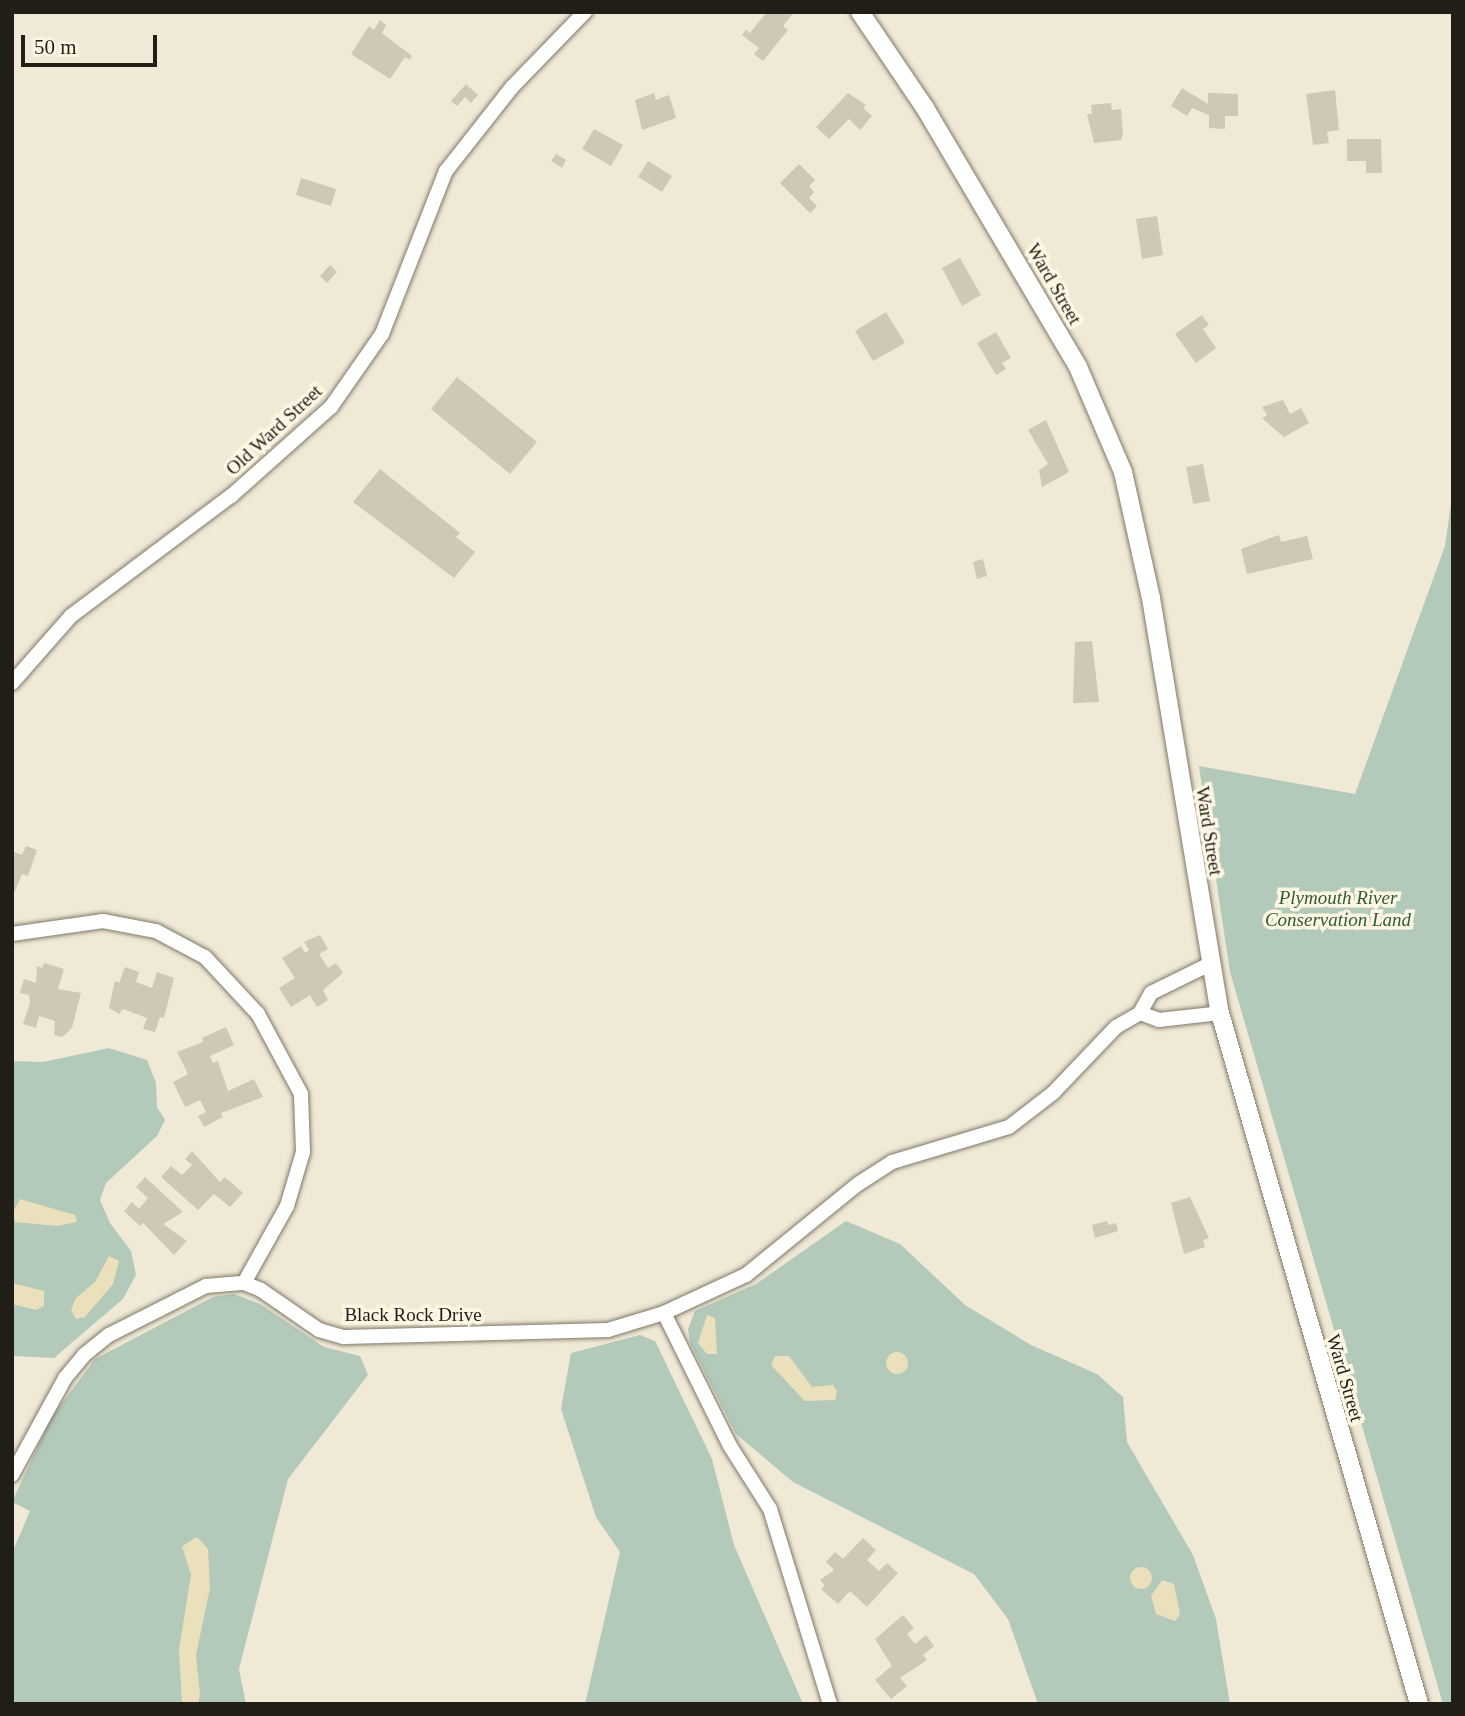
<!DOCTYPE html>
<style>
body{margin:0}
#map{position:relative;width:1465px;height:1716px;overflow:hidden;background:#f0e9d6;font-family:Georgia,serif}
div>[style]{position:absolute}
.green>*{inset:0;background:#b3c9b9}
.sand>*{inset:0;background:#eae0bb}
.round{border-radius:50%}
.building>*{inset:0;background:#cfc8b6}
.roads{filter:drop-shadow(0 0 2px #7f7968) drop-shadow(0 0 2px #7f7968)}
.minor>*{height:14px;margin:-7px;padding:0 7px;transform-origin:7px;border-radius:7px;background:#fff}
.tertiary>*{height:18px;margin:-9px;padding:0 9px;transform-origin:9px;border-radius:9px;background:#fff}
span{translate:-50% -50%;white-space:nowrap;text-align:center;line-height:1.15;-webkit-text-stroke:7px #fdf6e3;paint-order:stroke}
.street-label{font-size:19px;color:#201e17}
.park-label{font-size:19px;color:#2e5b3c;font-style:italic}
.frame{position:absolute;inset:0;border:14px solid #201e17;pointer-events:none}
.scale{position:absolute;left:21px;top:35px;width:136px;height:32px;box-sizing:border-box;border:4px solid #201e17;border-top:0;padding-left:9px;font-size:21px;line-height:24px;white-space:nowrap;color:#201e17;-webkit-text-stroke:5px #fdf6e3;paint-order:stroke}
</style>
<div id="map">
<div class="green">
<div style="clip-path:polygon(1453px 489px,1453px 1704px,1443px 1704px,1230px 972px,1199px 766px,1355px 794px,1445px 546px)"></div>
<div style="clip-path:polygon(109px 1048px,147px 1060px,156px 1083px,157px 1107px,165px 1120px,157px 1136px,106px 1183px,100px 1200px,110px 1223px,131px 1251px,136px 1275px,123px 1299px,54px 1358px,12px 1356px,12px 1061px,43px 1062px)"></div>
<div style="clip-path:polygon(846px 1221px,900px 1244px,965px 1305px,1031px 1345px,1097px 1374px,1123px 1397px,1127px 1442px,1193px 1555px,1216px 1619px,1230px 1704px,1038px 1704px,1008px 1619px,974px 1574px,793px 1482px,736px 1434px,690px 1343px,688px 1329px,695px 1311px,756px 1284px)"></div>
<div style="clip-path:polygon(234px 1294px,260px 1304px,324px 1347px,360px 1356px,368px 1375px,288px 1479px,239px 1669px,246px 1704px,12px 1704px,12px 1553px,30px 1511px,12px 1502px,51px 1418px,95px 1359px,213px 1297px)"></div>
<div style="clip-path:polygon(640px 1335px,655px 1341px,712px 1459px,734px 1545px,803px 1704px,585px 1704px,620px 1552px,596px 1517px,561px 1409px,571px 1353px)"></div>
</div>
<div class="sand">
<div style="clip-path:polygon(20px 1199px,75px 1215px,77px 1222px,57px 1226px,15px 1222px,13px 1212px)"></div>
<div style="clip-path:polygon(109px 1256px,119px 1261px,113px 1284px,85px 1317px,76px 1319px,71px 1310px,76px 1298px,95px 1282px)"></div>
<div style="clip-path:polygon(12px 1283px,44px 1291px,44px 1306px,36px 1310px,12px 1304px)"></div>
<div style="clip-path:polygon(707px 1315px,715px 1318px,717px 1354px,707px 1354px,698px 1343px)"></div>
<div class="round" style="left:886px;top:1352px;width:22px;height:22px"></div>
<div style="clip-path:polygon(775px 1356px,789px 1356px,812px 1387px,833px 1385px,837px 1391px,835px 1400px,805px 1401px,771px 1365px)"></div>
<div style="clip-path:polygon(197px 1537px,208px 1549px,210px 1588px,196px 1655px,200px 1694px,198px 1704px,182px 1704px,179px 1649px,191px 1575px,182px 1546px)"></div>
<div class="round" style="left:1130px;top:1567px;width:22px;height:22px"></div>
<div style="clip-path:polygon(1162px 1580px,1174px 1584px,1180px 1614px,1175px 1621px,1156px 1614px,1151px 1596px)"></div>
</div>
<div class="building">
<div style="clip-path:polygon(767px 12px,794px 12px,783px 26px,788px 30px,763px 61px,754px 54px,759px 48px,742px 35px,746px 30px,750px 33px)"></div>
<div style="clip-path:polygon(380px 20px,386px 25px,382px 33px,412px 56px,410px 60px,405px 57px,390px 79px,351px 54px,369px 26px,374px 30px)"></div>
<div style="clip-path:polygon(466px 84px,478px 95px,471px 103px,465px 97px,457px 106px,451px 101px)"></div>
<div style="clip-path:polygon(1182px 88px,1208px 104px,1208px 93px,1238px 94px,1238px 116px,1225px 116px,1225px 129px,1209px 128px,1209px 115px,1192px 108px,1187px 116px,1171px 106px)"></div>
<div style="clip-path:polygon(1335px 90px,1339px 130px,1327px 132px,1329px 143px,1313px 145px,1306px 94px)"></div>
<div style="clip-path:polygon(654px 93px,656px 100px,669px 95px,676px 118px,642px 130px,635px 100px)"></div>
<div style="clip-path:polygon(848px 93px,866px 105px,863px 108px,872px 116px,860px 130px,849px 119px,829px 139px,816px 127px)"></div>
<div style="clip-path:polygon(1111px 103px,1112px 110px,1121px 109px,1123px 134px,1121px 140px,1094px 143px,1087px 114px,1092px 114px,1091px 105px)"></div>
<div style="clip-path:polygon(594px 129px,623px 145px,611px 166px,582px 149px)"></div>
<div style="clip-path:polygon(1347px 139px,1381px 139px,1382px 173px,1366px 173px,1366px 161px,1347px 161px)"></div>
<div style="clip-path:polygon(556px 154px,566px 160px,562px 168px,551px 161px)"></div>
<div style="clip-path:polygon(648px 161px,672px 176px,662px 192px,638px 177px)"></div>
<div style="clip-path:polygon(799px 164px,815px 180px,809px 186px,814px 192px,809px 198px,817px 206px,810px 213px,780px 183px)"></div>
<div style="clip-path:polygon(301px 178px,336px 189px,331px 206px,296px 195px)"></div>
<div style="clip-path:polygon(1157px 216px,1163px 255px,1142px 259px,1136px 219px)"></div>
<div style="clip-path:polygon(960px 258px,981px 295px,962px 306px,942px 268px)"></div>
<div style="clip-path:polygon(330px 265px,337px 272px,327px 283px,320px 276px)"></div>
<div style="clip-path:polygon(886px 312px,905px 343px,873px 361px,855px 331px)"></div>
<div style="clip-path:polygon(1202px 315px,1209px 325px,1203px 329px,1216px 348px,1196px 363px,1175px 334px)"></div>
<div style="clip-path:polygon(996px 332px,1011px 358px,1002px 363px,1006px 369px,996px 375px,977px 343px)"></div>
<div style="clip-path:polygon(457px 377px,537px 442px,510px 474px,431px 409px)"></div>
<div style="clip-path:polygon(1283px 400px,1290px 414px,1301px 408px,1309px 423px,1284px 437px,1262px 418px,1267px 415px,1262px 407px)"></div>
<div style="clip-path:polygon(1046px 420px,1069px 472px,1042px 487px,1039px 470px,1048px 464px,1028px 430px)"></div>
<div style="clip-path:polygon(1203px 464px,1210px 501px,1193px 504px,1186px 467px)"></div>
<div style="clip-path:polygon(380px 469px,460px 533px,456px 537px,475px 552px,454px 578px,353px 502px)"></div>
<div style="clip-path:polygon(1279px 535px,1281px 542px,1307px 536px,1313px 559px,1247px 574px,1241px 549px)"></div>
<div style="clip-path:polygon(983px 559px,987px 576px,977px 579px,973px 562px)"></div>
<div style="clip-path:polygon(1092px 641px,1099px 702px,1073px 703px,1075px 642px)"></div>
<div style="clip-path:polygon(26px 846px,37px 850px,28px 876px,22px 874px,12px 898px,12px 851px,22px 855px)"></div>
<div style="clip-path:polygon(320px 935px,328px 949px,319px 954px,328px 968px,336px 963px,343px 973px,323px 990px,328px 1000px,317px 1007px,310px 995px,291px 1007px,279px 988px,295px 978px,282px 958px,301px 946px,305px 953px,309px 950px,304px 942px)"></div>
<div style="clip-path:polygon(44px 963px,64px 969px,58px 989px,81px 993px,72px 1028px,62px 1037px,54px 1035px,55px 1021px,39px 1016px,36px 1028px,23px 1024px,30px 1003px,29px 995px,20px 993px,24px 979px,36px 983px,37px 966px,42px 968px)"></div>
<div style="clip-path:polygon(125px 967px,139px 972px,136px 982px,152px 988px,157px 972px,174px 978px,164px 1018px,160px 1017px,155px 1032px,143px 1029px,147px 1018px,123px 1009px,119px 1014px,109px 1008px,115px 981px,119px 983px)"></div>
<div style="clip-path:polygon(226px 1027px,234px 1045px,210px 1056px,213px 1063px,218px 1061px,228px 1091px,254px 1079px,263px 1097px,221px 1113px,223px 1117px,204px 1127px,198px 1116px,206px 1112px,200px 1100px,185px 1107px,173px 1082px,188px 1074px,177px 1052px,203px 1042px,202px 1038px)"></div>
<div style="clip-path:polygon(192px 1151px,220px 1182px,225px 1177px,243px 1193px,230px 1207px,214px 1194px,198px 1210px,161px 1177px,171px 1166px,182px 1175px,192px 1165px,185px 1159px)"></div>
<div style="clip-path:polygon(145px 1177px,183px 1212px,163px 1224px,187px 1241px,174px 1255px,143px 1223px,140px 1226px,124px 1211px,132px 1202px,139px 1209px,148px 1198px,136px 1187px)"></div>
<div style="clip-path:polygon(1190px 1197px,1209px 1238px,1203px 1240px,1205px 1247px,1184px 1254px,1171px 1203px)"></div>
<div style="clip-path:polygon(1107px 1221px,1108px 1225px,1116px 1223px,1118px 1231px,1095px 1238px,1092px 1225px)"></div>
<div style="clip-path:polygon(863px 1538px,876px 1550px,867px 1560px,879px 1571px,887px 1563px,898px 1573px,867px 1607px,850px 1591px,838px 1604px,821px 1589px,825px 1586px,820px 1580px,834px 1570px,826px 1562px,835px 1552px,843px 1559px)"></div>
<div style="clip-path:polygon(903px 1615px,914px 1628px,907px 1634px,915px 1644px,926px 1635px,934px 1646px,923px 1655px,927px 1660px,900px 1678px,907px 1686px,891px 1699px,875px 1680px,892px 1666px,875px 1639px)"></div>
</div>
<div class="roads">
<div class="minor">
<div style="left:12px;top:683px;width:89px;rotate:-48.6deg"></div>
<div style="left:71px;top:616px;width:200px;rotate:-36.9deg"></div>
<div style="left:231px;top:496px;width:134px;rotate:-41.7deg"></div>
<div style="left:331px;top:407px;width:89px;rotate:-55.1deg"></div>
<div style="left:382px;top:334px;width:175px;rotate:-68.6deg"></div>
<div style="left:446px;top:171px;width:107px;rotate:-51.8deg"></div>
<div style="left:512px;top:87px;width:105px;rotate:-45.8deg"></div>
<div style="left:12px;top:934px;width:92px;rotate:-8.1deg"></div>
<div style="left:103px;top:921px;width:54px;rotate:10.7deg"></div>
<div style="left:156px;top:931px;width:55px;rotate:28deg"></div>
<div style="left:205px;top:957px;width:78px;rotate:47.1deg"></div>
<div style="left:258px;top:1014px;width:91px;rotate:61.7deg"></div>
<div style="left:301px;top:1094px;width:58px;rotate:88deg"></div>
<div style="left:303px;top:1152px;width:56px;rotate:106.5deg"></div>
<div style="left:287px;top:1206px;width:88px;rotate:119.2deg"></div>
<div style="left:1140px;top:1013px;width:20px;rotate:20deg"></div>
<div style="left:1159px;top:1020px;width:61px;rotate:-6.5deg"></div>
<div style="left:664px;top:1313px;width:148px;rotate:63.6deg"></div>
<div style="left:730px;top:1446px;width:75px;rotate:57.6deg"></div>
<div style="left:770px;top:1509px;width:204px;rotate:72.9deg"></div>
<div style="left:12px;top:1475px;width:111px;rotate:-61.3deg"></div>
<div style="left:65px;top:1378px;width:30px;rotate:-50deg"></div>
<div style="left:84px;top:1355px;width:32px;rotate:-39deg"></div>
<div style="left:109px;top:1335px;width:109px;rotate:-26.8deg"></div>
<div style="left:206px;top:1286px;width:38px;rotate:-5deg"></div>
<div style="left:244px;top:1283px;width:18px;rotate:22deg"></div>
<div style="left:261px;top:1290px;width:70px;rotate:34.6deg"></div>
<div style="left:319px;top:1330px;width:26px;rotate:16deg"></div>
<div style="left:344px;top:1337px;width:264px;rotate:-1.5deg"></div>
<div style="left:608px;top:1330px;width:59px;rotate:-16.9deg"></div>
<div style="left:664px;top:1313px;width:90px;rotate:-24.9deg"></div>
<div style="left:746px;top:1275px;width:144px;rotate:-39.1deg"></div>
<div style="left:858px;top:1184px;width:40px;rotate:-32.9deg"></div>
<div style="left:892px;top:1162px;width:122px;rotate:-16.7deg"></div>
<div style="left:1009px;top:1127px;width:56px;rotate:-37.7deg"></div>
<div style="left:1053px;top:1093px;width:91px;rotate:-46.3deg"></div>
<div style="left:1116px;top:1027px;width:28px;rotate:-30deg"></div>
<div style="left:1140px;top:1013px;width:23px;rotate:-61deg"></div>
<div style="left:1151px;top:993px;width:66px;rotate:-26.2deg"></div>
</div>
<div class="tertiary">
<div style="left:860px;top:12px;width:116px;rotate:55.9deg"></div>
<div style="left:925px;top:108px;width:301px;rotate:59.4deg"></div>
<div style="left:1078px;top:367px;width:114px;rotate:66.8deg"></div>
<div style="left:1123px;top:472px;width:129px;rotate:77.5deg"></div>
<div style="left:1151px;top:598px;width:421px;rotate:80.6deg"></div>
<div style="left:1220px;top:1013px;width:719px;rotate:73.93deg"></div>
</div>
</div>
<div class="street-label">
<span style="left:1054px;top:284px;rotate:60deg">Ward Street</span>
<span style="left:274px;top:430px;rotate:-43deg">Old Ward Street</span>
<span style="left:1209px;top:831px;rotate:81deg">Ward Street</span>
<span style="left:413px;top:1315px">Black Rock Drive</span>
<span style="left:1345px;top:1378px;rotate:74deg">Ward Street</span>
</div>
<div class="park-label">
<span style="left:1338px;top:909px">Plymouth River<br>Conservation Land</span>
</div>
<div class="frame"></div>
<div class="scale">50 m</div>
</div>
